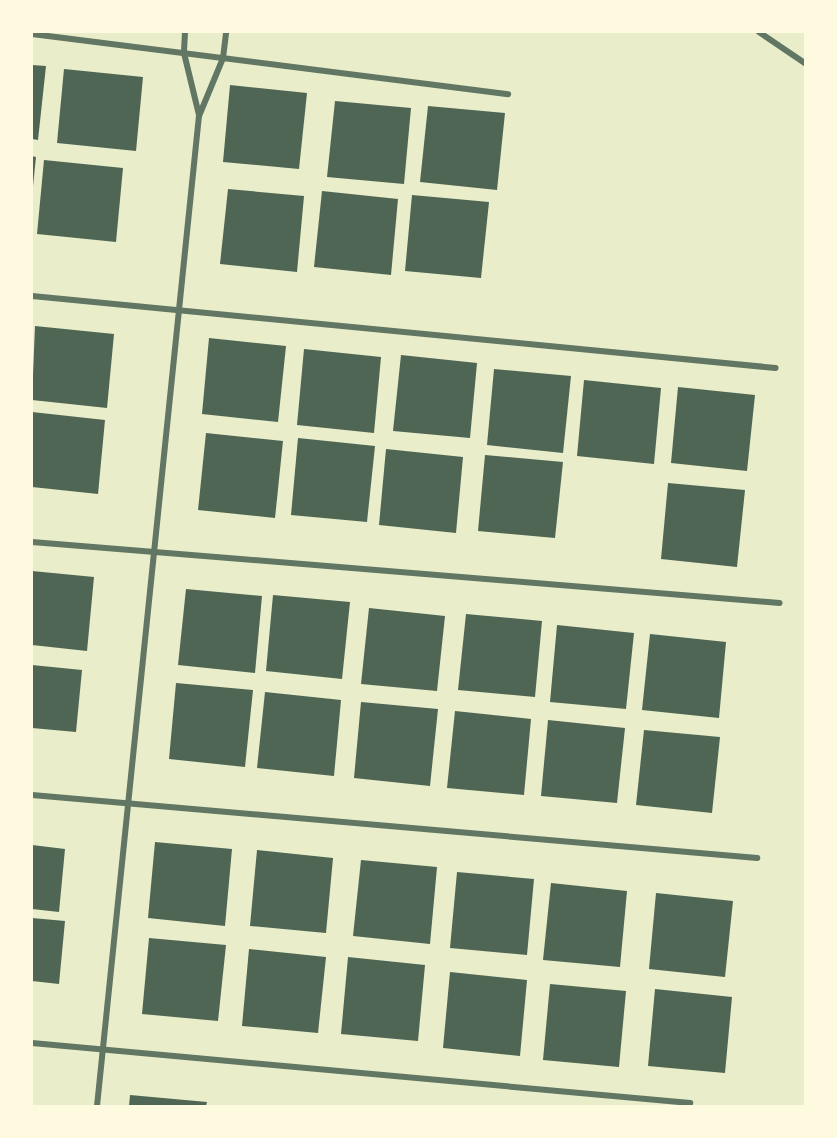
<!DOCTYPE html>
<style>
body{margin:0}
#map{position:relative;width:837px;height:1138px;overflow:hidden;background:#e9edc9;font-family:Roboto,sans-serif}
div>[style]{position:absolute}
.building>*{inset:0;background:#4f6655}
.minor>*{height:6px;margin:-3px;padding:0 3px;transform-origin:3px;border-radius:3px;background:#617663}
span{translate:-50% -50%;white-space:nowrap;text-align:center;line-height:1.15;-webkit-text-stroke:5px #fefae0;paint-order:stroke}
.frame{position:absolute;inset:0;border:33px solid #fefae0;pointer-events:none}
</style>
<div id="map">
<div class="building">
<div style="clip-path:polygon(32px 65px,46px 66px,38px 140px,32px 139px)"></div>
<div style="clip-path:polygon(64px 69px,143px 77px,136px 151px,57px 143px)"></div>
<div style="clip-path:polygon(230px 85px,307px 93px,299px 169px,223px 162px)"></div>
<div style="clip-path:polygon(335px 101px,411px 108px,404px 184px,327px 177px)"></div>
<div style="clip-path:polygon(428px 106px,505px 113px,497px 190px,420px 182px)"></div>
<div style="clip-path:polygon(32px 156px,36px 157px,33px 186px,32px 186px)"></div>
<div style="clip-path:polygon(44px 160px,123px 168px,116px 242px,37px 234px)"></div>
<div style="clip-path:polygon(228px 189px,304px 196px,297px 272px,220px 264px)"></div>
<div style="clip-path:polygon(322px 191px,398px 199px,391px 275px,314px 267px)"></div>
<div style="clip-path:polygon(412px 195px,489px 202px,481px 278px,405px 271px)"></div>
<div style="clip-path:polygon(35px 326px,114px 334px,107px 408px,32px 400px)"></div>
<div style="clip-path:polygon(209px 338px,286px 346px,278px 422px,202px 414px)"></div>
<div style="clip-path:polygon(304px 349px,381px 357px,374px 433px,297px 425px)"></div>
<div style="clip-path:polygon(401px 355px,477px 363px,470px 438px,393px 431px)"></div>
<div style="clip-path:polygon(494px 369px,571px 376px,563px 453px,487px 445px)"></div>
<div style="clip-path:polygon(584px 380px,661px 388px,654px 464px,577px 456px)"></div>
<div style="clip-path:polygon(678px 387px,755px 395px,747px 471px,671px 463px)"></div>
<div style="clip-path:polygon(32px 412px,105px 420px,98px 494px,32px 487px)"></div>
<div style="clip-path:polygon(206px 433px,283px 441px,275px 518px,198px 510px)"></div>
<div style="clip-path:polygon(298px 438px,375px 446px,367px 522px,291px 515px)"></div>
<div style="clip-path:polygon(386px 449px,463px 457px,456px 533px,379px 525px)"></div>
<div style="clip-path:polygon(485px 455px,563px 462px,555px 538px,478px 531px)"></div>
<div style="clip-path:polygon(668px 483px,745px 490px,737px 567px,661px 559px)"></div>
<div style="clip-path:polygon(32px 571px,94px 577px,87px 651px,32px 645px)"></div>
<div style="clip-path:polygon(186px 589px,262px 596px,255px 673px,178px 665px)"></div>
<div style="clip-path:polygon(273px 595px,350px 602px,342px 679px,266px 671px)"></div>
<div style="clip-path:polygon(369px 608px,445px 616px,437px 691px,361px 684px)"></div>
<div style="clip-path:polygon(466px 614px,542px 621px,535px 697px,458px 690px)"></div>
<div style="clip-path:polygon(557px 625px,634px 633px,626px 709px,550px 702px)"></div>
<div style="clip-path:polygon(650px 634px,726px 642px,719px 718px,642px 710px)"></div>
<div style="clip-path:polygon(32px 665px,82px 670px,76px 732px,32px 728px)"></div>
<div style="clip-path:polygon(176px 683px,253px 690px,245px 767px,169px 759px)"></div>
<div style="clip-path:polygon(265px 692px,341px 700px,334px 776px,257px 768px)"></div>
<div style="clip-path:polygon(361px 702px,438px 709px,430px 786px,354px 778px)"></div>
<div style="clip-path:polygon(455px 711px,531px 719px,524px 795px,447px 788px)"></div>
<div style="clip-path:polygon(548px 720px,625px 728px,617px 803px,541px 796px)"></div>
<div style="clip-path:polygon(644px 730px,720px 737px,712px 813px,636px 805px)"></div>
<div style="clip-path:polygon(155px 842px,232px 849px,225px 926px,148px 918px)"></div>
<div style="clip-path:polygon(32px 845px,65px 849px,59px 912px,32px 909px)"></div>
<div style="clip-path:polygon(257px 850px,333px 858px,326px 933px,250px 926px)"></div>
<div style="clip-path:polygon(361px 860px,437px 867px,430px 944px,353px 936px)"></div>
<div style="clip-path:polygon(457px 872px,534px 879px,527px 955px,450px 948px)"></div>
<div style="clip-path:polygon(551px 883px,627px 891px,620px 967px,543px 960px)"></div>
<div style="clip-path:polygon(656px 893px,733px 901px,725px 977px,649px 969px)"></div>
<div style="clip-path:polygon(32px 918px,65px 921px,59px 984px,32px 981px)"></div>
<div style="clip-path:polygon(149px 938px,226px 945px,218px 1021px,142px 1014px)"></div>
<div style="clip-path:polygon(249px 949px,326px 957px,318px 1033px,242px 1026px)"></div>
<div style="clip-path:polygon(348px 957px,425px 965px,418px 1041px,341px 1034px)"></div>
<div style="clip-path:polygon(450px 972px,527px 980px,520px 1056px,443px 1048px)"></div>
<div style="clip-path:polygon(550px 984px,626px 991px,619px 1067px,543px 1060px)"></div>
<div style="clip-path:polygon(655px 989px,732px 997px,725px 1073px,648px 1066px)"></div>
<div style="clip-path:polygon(130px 1095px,207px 1102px,206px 1106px,129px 1106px)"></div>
</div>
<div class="minor">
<div style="left:185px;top:32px;width:21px;rotate:93deg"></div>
<div style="left:184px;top:53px;width:64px;rotate:76.4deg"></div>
<div style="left:759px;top:32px;width:57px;rotate:34.2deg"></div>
<div style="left:32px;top:34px;width:480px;rotate:7.2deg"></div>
<div style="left:32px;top:296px;width:747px;rotate:5.53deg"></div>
<div style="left:32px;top:542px;width:750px;rotate:4.66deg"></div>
<div style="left:32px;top:795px;width:728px;rotate:4.97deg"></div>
<div style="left:32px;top:1043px;width:661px;rotate:5.21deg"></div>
<div style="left:97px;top:1106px;width:995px;rotate:-84.12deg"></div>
<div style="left:199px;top:116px;width:63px;rotate:-67.5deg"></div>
<div style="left:223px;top:58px;width:26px;rotate:-83deg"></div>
</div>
<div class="frame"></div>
</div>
